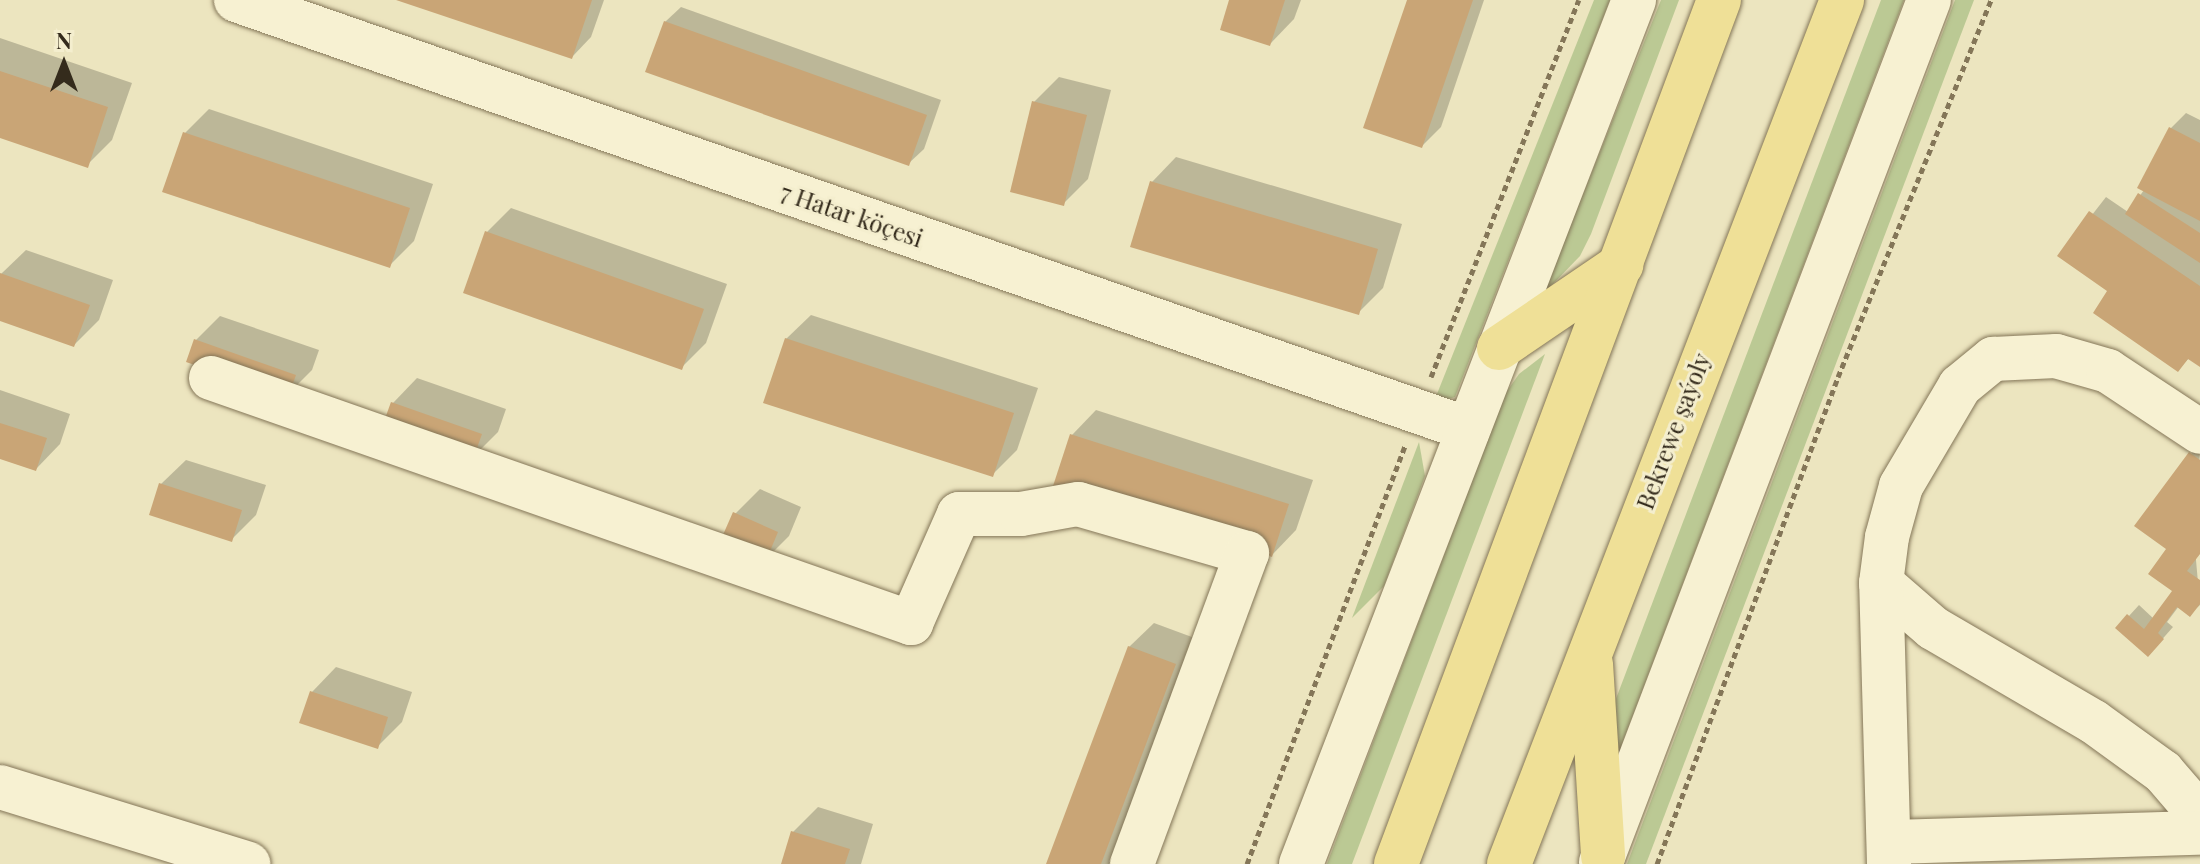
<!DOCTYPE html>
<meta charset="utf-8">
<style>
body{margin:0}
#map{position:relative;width:2200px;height:864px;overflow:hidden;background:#ece5bf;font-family:"Playfair Display",serif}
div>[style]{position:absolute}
.green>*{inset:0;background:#bbc994}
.shadow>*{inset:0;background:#0003}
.building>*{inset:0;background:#c9a576}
.path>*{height:5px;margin-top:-2.5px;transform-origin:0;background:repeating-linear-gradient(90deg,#847658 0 6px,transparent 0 10px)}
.roads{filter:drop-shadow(0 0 2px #847658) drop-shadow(0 0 2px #847658)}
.minor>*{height:44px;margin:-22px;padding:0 22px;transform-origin:22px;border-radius:22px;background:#f7f1d2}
.major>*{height:44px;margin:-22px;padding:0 22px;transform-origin:22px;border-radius:22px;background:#efe097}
span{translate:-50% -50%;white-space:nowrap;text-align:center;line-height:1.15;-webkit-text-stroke:6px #f4eece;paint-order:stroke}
.street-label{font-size:24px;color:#342b1c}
.north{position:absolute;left:24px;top:24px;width:80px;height:80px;-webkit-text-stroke:6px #f4eece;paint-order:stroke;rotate:0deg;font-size:22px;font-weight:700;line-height:32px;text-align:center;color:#342b1c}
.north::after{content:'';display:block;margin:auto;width:28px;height:36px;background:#342b1c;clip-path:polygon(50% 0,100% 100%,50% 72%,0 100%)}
</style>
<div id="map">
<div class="green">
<div style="clip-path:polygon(1594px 0,1610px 0,1455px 397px,1433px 404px)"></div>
<div style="clip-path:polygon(1661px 0,1679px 0,1591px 234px,1580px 256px,1549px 288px,1546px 286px)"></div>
<div style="clip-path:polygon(1881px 0,1904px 0,1617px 757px,1614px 704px)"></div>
<div style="clip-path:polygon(1955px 0,1974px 0,1646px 864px,1627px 864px)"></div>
<div style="clip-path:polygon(1545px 354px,1352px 864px,1327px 864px,1505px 394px,1519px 374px)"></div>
<div style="clip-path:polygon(1419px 442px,1425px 476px,1384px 586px,1352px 618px)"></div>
</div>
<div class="shadow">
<div style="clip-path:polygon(400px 0,604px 0,591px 37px,572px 57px)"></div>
<div style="clip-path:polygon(1232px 0,1301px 0,1294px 19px,1270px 44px)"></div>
<div style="clip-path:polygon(1409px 0,1484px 0,1441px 127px,1422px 146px)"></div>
<div style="clip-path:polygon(681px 7px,941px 100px,924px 149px,908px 164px,665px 22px)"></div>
<div style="clip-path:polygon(0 38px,132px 83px,112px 140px,87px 165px,0 136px)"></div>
<div style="clip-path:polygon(1059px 77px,1111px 90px,1088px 179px,1064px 203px,1034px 102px)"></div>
<div style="clip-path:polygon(209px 109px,433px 184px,414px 241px,389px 266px,184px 134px)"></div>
<div style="clip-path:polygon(2186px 113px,2200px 120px,2200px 365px,2190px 357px,2178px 370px,2110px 291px,2060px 256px,2106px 197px,2128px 212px,2144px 190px,2171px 128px)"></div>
<div style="clip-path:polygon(1176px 157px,1402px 224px,1383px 288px,1358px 313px,1152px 182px)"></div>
<div style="clip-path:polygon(511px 208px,727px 284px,706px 343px,681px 368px,487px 232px)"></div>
<div style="clip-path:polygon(26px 250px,113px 280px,99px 320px,74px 345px,0 319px,1px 274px)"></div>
<div style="clip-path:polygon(811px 315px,1038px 388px,1017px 450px,992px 475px,786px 339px)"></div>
<div style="clip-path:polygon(220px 316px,319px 350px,312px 370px,287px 395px,195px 341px)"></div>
<div style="clip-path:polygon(417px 378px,506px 409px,498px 432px,473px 457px,393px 403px)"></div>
<div style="clip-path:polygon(0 390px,70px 414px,60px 444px,36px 469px,0 457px)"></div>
<div style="clip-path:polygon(1096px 410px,1313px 480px,1296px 530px,1272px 555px,1072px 435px)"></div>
<div style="clip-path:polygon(2200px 444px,2196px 560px,2200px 605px,2190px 614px,2179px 606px,2167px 622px,2173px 627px,2158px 644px,2118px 628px,2139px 605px,2154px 619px,2175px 591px,2169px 549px,2191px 454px)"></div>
<div style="clip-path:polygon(186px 460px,266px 485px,256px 515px,231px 540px,161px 484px)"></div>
<div style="clip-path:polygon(760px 489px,801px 507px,789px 536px,764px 561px,735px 514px)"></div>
<div style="clip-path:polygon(1154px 623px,1200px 640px,1115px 864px,1048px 864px,1129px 647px)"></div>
<div style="clip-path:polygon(336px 667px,412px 692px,402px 722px,377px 747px,312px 692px)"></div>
<div style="clip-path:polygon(818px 807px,873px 824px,861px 864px,783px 864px,793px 832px)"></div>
</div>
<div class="building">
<div style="clip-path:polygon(396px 0,592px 0,572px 59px)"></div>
<div style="clip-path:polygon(1229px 0,1285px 0,1270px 46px,1220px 30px)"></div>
<div style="clip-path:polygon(1407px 0,1473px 0,1422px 148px,1363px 128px)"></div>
<div style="clip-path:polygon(664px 21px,927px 115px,909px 166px,645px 72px)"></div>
<div style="clip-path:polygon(0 71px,108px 107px,88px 168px,0 138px)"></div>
<div style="clip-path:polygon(1032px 101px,1087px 115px,1064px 206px,1010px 192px)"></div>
<div style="clip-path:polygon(2169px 127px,2200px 143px,2200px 221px,2137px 188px)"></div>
<div style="clip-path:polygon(183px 132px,410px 208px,390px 268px,162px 192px)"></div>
<div style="clip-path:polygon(1150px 181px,1378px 249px,1359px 315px,1130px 247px)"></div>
<div style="clip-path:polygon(2138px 193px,2200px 233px,2200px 263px,2125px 214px)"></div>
<div style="clip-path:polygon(2089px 211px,2200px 286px,2200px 367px,2188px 359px,2178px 372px,2093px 313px,2107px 291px,2057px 256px)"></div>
<div style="clip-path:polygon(485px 231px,704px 309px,682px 370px,463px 293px)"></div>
<div style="clip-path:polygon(0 273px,90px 305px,74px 347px,0 321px)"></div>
<div style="clip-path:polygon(785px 338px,1014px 413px,993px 477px,763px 403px)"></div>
<div style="clip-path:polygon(194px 339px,296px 375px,288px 397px,186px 362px)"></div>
<div style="clip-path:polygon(391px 402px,482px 434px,473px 459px,382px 427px)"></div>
<div style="clip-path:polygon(0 423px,47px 438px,36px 471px,0 459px)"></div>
<div style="clip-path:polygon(1070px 434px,1289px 504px,1272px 557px,1053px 486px)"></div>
<div style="clip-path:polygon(2189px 452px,2200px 460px,2200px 554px,2187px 571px,2200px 580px,2200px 604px,2190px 617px,2177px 607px,2158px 633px,2164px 639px,2148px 657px,2115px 628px,2127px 614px,2144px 629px,2172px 591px,2148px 574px,2166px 549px,2134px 526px)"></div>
<div style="clip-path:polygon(159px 483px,242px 510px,232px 542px,149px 515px)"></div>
<div style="clip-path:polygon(733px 512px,778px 532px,765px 563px,719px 544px)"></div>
<div style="clip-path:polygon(1128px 646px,1176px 664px,1101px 864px,1046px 864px)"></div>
<div style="clip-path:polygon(310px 691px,388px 717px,378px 749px,299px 723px)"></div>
<div style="clip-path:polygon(791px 831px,850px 849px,845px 864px,781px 864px)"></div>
</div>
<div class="path">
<div style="left:1431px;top:377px;width:405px;rotate:-68.6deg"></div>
<div style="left:1247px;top:864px;width:447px;rotate:-69.3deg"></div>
<div style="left:1657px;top:864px;width:520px;rotate:-69.61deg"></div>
<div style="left:1838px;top:377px;width:407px;rotate:-67.9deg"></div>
</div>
<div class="roads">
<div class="minor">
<div style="left:236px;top:0;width:1305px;rotate:19.2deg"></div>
<div style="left:211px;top:378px;width:742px;rotate:19.29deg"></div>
<div style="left:911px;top:623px;width:119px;rotate:-66.2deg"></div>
<div style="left:959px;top:514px;width:62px"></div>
<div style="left:1021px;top:514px;width:58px;rotate:-10deg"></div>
<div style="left:1078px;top:504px;width:176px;rotate:16.2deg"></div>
<div style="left:1247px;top:553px;width:332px;rotate:110.3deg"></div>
<div style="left:1881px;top:583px;width:69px;rotate:40.9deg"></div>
<div style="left:1933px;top:628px;width:186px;rotate:30.3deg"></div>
<div style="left:2094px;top:722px;width:85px;rotate:35.9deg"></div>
<div style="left:2163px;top:772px;width:57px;rotate:49.3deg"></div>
<div style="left:0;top:787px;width:260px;rotate:17.2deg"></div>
<div style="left:1889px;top:842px;width:311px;rotate:-1.7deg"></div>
<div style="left:1601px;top:862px;width:922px;rotate:-69.17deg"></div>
<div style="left:1301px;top:864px;width:926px;rotate:-68.92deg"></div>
<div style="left:1889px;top:864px;width:281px;rotate:-91.6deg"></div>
<div style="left:1881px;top:583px;width:46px;rotate:-82.6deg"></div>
<div style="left:1887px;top:537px;width:53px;rotate:-74.6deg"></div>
<div style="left:1901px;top:486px;width:116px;rotate:-59.5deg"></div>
<div style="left:1960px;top:386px;width:43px;rotate:-39.3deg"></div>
<div style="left:1993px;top:359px;width:63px;rotate:-2.7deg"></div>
<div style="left:2056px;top:356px;width:54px;rotate:16.1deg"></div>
<div style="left:2108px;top:371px;width:110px;rotate:33.5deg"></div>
</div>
<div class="major">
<div style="left:1499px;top:348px;width:148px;rotate:-34.2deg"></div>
<div style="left:1591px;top:664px;width:193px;rotate:86.4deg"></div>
<div style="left:1396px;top:864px;width:922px;rotate:-69.5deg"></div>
<div style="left:1509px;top:864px;width:926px;rotate:-68.92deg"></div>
</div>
</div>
<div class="street-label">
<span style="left:852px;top:215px;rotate:19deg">7 Hatar köçesi</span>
<span style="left:1673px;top:431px;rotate:-69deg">Bekrewe şaýoly</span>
</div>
<div class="north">N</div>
</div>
